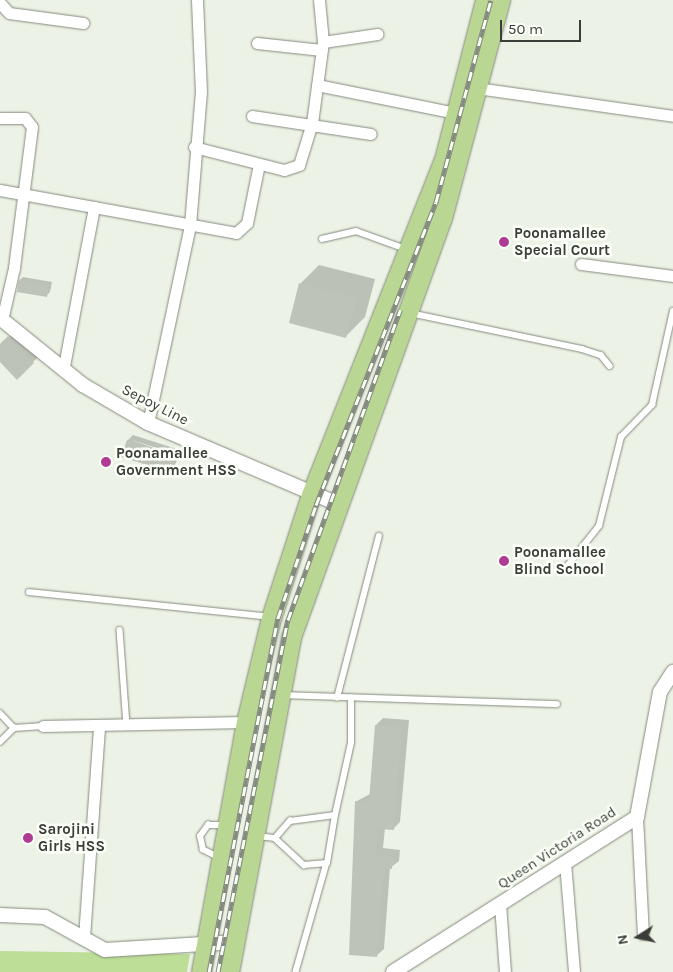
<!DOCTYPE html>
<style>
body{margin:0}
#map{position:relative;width:673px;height:972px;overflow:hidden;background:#ecf2e5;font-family:Karla,sans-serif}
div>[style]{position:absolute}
.green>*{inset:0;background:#bcde96}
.shadow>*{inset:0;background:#0003}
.building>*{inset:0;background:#bdc3b7}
.roads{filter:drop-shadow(0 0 1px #848a7e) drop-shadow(0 0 1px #848a7e)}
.service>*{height:5.5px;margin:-2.75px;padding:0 2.75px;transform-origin:2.75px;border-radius:2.75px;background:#fff}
.minor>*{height:11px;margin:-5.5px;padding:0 5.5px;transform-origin:5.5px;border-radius:5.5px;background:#fff}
.tertiary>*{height:14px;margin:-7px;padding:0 7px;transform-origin:7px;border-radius:7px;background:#fff}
.primary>*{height:19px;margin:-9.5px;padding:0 9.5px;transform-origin:9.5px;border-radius:9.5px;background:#b9d693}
.rail>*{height:5px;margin-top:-2.5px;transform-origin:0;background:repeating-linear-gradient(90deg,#fafff7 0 9px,#858a81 0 18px);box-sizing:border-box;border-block:1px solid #858a81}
.dots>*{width:14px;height:14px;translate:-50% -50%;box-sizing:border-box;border:2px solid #fafff7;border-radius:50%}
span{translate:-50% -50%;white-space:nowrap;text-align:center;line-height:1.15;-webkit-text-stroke:5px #fafff7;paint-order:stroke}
.poi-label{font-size:15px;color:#3b3e38;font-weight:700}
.left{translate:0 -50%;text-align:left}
.street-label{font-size:15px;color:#3b3e38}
.north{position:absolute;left:613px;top:912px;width:50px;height:50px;-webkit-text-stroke:4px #fafff7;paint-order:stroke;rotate:260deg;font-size:14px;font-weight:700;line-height:20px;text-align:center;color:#3b3e38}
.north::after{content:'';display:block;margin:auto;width:18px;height:22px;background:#3b3e38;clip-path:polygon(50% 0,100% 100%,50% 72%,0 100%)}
.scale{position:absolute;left:500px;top:20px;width:81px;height:22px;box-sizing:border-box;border:2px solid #3b3e38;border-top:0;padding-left:6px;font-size:15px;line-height:18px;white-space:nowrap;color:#3b3e38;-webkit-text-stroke:4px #fafff7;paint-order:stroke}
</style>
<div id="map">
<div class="green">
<div style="clip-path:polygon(0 951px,190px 954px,187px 972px,0 972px)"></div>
</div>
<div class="shadow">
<div style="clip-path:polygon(319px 265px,375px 279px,365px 317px,346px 336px,300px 284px)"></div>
<div style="clip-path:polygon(23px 277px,52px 282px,50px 292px,47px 295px,20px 280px)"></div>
<div style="clip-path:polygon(14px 332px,38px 357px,17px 378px,0 361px,0 346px)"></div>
<div style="clip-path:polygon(133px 435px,180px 450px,178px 455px,129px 439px,178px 457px,175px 465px,170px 470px,123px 456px,128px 440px)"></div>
<div style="clip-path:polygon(383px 718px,409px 720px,400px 822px,393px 829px,385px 828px,383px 848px,400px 850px,399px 861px,390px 868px,384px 949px,376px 956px,357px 801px,370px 794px,376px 725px)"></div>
</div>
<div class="building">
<div style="clip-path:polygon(19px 280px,49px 285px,47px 297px,17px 292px)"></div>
<div style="clip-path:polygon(299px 283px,356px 298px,346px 338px,289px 323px)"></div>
<div style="clip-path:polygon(8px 336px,34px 363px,17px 380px,0 362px,0 344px)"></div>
<div style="clip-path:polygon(127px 440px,175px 455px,170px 472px,121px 457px)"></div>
<div style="clip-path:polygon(375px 725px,402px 727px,394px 830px,378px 829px,376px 855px,393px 857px,392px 869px,384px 868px,377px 957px,349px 955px,355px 801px,369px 802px)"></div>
</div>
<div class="roads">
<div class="service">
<div style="left:322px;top:239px;width:35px;rotate:-13deg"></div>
<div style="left:356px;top:231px;width:53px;rotate:19.8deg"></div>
<div style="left:410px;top:313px;width:176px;rotate:11.8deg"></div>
<div style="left:582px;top:349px;width:20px;rotate:18deg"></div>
<div style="left:601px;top:355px;width:14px;rotate:51deg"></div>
<div style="left:565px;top:569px;width:55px;rotate:-51.7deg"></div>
<div style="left:599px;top:526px;width:92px;rotate:-76.1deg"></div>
<div style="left:621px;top:437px;width:45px;rotate:-45.9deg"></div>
<div style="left:652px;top:405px;width:96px;rotate:-77.4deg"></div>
<div style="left:29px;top:592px;width:241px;rotate:5.9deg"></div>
<div style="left:120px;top:630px;width:95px;rotate:85.8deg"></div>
<div style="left:284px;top:695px;width:273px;rotate:1.9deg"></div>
<div style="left:337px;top:698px;width:167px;rotate:-75.5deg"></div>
<div style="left:0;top:713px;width:21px;rotate:47deg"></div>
<div style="left:0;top:742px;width:20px;rotate:-45deg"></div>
<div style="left:14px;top:728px;width:29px;rotate:-4deg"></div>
<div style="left:258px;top:836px;width:17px;rotate:7deg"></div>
<div style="left:275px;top:838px;width:23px;rotate:-49deg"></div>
<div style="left:290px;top:821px;width:45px;rotate:-7.6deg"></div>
<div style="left:335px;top:815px;width:74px;rotate:-77.5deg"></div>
<div style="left:351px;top:743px;width:45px;rotate:-90deg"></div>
<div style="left:275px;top:838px;width:40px;rotate:43deg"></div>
<div style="left:304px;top:865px;width:23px;rotate:-5deg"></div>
<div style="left:327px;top:863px;width:113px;rotate:105.9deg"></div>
<div style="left:219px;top:858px;width:18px;rotate:-153deg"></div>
<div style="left:203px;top:850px;width:14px;rotate:-102deg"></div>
<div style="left:200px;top:836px;width:14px;rotate:-54deg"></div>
<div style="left:208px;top:825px;width:16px"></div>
<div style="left:327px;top:863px;width:49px;rotate:-80.5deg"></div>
</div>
<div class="minor">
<div style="left:0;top:3px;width:13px;rotate:48deg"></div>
<div style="left:9px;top:13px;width:75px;rotate:7.7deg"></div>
<div style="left:323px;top:42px;width:55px;rotate:-8.4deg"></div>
<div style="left:257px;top:43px;width:65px;rotate:6.1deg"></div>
<div style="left:317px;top:85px;width:142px;rotate:11.4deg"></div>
<div style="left:470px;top:87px;width:205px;rotate:8.1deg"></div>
<div style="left:252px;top:116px;width:120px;rotate:8.6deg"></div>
<div style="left:0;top:118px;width:25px"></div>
<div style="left:25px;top:118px;width:11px;rotate:52deg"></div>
<div style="left:32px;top:127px;width:142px;rotate:97.3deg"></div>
<div style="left:14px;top:268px;width:53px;rotate:103deg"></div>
<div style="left:194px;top:147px;width:93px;rotate:14.3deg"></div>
<div style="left:284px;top:170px;width:16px;rotate:-18deg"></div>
<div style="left:299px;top:165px;width:44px;rotate:-72.8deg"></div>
<div style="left:312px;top:123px;width:82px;rotate:-82.3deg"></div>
<div style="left:323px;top:42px;width:42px;rotate:-95.4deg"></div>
<div style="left:0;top:190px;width:240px;rotate:10.3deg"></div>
<div style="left:236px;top:233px;width:15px;rotate:-42deg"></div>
<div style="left:247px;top:223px;width:60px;rotate:-78.5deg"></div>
<div style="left:581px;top:264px;width:93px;rotate:7.4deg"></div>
<div style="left:64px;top:366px;width:162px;rotate:-79.3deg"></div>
<div style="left:148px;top:423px;width:202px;rotate:-78deg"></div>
<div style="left:190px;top:225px;width:133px;rotate:-85.3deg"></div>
<div style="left:201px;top:92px;width:92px;rotate:-92.5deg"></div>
<div style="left:43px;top:726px;width:203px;rotate:-1.1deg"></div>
<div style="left:637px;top:817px;width:117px;rotate:87.1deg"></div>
<div style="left:565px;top:862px;width:110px;rotate:85.3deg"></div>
<div style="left:500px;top:904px;width:68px;rotate:85.8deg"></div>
<div style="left:84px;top:937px;width:212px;rotate:-85.9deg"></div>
</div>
<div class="tertiary">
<div style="left:0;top:318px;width:107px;rotate:38.9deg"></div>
<div style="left:83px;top:385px;width:75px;rotate:30.3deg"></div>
<div style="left:148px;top:423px;width:204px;rotate:23.1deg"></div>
<div style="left:0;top:915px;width:45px;rotate:2.5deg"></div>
<div style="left:45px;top:917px;width:68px;rotate:28.8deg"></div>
<div style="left:105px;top:950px;width:131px;rotate:-3.5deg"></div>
<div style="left:393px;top:972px;width:289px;rotate:-32.4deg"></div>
<div style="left:637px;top:817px;width:127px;rotate:-79.6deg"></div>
<div style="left:660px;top:692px;width:24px;rotate:-57deg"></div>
</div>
<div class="primary">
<div style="left:201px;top:972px;width:254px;rotate:-79.8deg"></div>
<div style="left:246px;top:722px;width:107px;rotate:-76.5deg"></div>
<div style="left:271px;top:618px;width:129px;rotate:-72deg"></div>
<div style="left:311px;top:495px;width:365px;rotate:-68.4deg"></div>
<div style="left:445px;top:156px;width:161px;rotate:-75.6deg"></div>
<div style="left:229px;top:972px;width:341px;rotate:-79.5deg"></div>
<div style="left:291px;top:637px;width:445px;rotate:-70.2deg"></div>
<div style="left:442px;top:218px;width:226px;rotate:-75.1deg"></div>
</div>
</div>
<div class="rail">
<div style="left:209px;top:972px;width:361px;rotate:-79deg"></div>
<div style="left:278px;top:618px;width:119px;rotate:-71.4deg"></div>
<div style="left:316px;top:505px;width:326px;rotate:-68.4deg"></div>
<div style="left:436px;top:202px;width:209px;rotate:-74.8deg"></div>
<div style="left:218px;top:972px;width:359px;rotate:-78.8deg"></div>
<div style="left:288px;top:620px;width:330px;rotate:-70.1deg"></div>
</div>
<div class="dots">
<div style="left:504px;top:242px;background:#b03b93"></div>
<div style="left:106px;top:462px;background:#b03b93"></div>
<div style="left:504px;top:561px;background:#b03b93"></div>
<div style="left:28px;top:838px;background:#b03b93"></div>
</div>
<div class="poi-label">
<span class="left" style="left:514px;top:242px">Poonamallee<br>Special Court</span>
<span class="left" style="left:116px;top:462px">Poonamallee<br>Government HSS</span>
<span class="left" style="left:514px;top:561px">Poonamallee<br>Blind School</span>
<span class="left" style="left:38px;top:838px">Sarojini<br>Girls HSS</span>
</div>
<div class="street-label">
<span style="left:155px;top:405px;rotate:27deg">Sepoy Line</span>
<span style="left:557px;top:848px;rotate:-33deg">Queen Victoria Road</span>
</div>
<div class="north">N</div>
<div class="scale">50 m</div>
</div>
